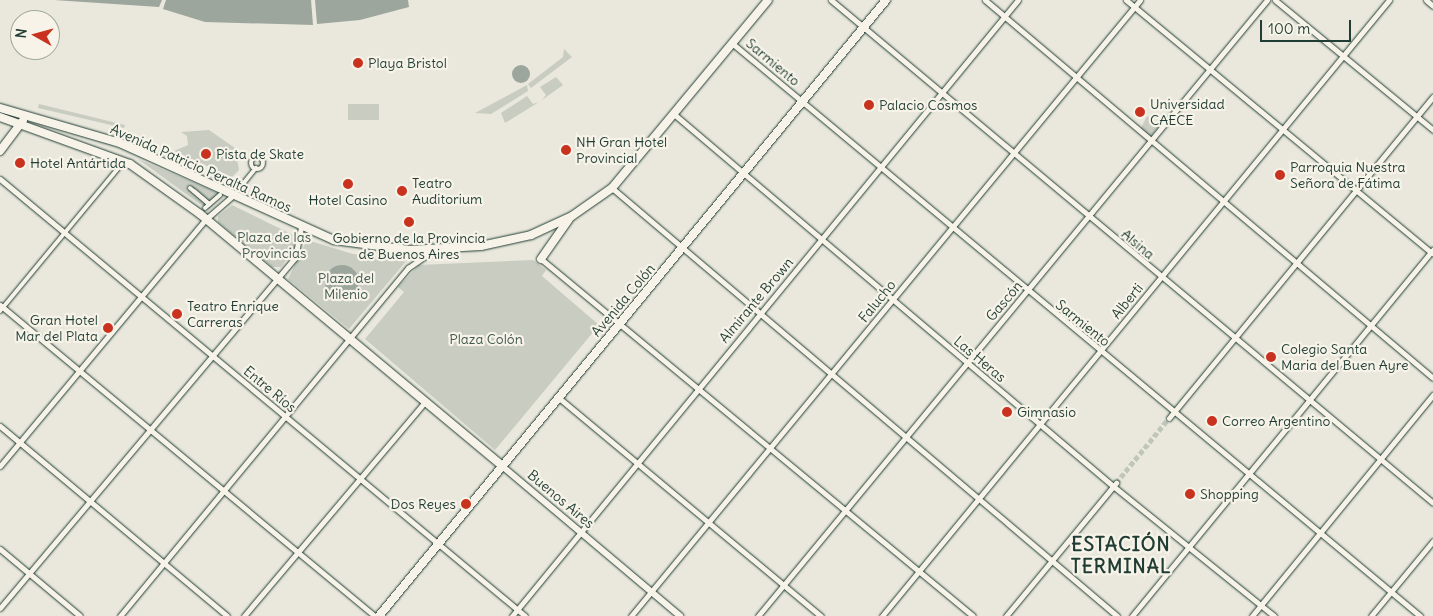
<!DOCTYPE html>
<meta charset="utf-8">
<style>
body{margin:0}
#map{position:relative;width:1433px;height:616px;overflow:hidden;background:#eae8dd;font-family:Delius,sans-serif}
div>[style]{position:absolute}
.green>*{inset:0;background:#c8ccc1}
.water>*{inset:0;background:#9ca69c}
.round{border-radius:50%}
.minor-tunnel>*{height:5px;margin-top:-2.5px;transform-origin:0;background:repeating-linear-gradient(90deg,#c1c6bb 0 5px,transparent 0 7.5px)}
.roads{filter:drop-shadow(0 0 1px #1f3d34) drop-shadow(0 0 1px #1f3d34)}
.pedestrian>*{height:4px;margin:-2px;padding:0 2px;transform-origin:2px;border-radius:2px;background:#f7f3e8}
.pedestrian>.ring{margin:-2px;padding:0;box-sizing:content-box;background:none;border:4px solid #f7f3e8;border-radius:50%}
.minor>*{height:5px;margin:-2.5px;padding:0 2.5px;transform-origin:2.5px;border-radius:2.5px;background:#f7f3e8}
.tertiary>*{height:6px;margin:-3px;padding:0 3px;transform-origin:3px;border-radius:3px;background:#f7f3e8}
.primary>*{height:8px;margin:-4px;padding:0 4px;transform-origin:4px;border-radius:4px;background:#f7f3e8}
.dots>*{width:14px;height:14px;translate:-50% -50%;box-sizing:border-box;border:2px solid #f7f3e8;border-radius:50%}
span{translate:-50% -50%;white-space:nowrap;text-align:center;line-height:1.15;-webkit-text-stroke:4.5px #f7f3e8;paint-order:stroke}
.street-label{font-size:14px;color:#1f3d34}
.poi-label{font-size:14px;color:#1f3d34}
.left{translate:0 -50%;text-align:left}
.right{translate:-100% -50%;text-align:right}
.park-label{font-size:14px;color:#415a50}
.district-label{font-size:19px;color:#1f3d34;font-weight:700;letter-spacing:1px}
.north{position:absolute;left:10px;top:10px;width:50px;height:50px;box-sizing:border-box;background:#f7f3e8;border:1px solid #a1aaa0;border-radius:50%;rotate:277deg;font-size:14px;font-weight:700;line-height:20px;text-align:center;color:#1f3d34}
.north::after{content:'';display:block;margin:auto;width:18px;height:22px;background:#c8321e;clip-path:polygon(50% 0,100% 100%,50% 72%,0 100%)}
.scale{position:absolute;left:1260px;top:20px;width:91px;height:22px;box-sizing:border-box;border:2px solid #1f3d34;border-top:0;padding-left:6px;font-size:15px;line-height:18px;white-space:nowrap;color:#1f3d34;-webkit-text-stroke:4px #f7f3e8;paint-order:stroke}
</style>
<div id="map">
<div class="green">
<div style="clip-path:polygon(564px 49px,572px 57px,531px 88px,528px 84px,563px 57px)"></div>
<div style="clip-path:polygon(556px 77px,563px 85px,542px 100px,546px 95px,540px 87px)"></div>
<div style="clip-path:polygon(527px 85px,528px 91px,491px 114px,475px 113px)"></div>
<div style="clip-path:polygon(527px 96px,533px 104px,539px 102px,505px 123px,501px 113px)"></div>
<div style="clip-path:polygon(39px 104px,125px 125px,124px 128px,38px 108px)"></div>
<div style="clip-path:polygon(348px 104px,379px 104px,379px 120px,348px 120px)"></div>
<div style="clip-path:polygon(1147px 116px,1159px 127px,1149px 138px,1140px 130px)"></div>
<div style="clip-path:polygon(209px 130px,235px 148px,239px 170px,232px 177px,174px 151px,188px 145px,187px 136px,181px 132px)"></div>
<div style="clip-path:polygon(138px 159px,218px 193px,222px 196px,208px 210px)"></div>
<div style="clip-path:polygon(232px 205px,293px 235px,295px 248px,281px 267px,272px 267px,218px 222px,218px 216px)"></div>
<div style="clip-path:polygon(307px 240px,353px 254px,407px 260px,349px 329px,288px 279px)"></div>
<div style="clip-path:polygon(533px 260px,546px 270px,542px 276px,599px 325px,495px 450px,365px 339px,404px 292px,398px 287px,419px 265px)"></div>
</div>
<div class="water">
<div style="clip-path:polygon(54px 0,162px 0,159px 7px)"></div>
<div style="clip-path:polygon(166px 0,311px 0,313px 25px,205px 22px,163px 9px)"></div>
<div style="clip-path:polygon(315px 0,408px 0,409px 7px,360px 20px,317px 24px)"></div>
<div class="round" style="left:512px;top:65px;width:18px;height:18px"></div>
<div class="round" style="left:325px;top:265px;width:34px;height:34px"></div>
</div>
<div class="minor-tunnel">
<div style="left:1116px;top:483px;width:84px;rotate:-50.8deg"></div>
</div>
<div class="roads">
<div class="pedestrian">
<div class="ring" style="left:251px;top:157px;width:8px;height:8px"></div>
<div style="left:190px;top:188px;width:25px;rotate:40deg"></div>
<div style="left:194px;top:191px;width:20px;rotate:41deg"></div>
<div style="left:234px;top:195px;width:35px;rotate:-51deg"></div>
<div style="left:205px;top:208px;width:20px;rotate:-41deg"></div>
<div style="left:0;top:311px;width:187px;rotate:-50.4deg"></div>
</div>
<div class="minor">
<div style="left:831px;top:0;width:784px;rotate:39.88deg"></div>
<div style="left:985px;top:0;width:586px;rotate:40.16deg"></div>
<div style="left:1126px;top:0;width:397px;rotate:39.6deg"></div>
<div style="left:1275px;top:0;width:205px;rotate:39.4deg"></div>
<div style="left:1426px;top:0;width:9px;rotate:41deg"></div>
<div style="left:733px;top:44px;width:894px;rotate:39.78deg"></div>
<div style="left:675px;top:115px;width:574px;rotate:40.27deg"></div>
<div style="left:1113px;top:486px;width:207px;rotate:38.9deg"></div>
<div style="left:0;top:179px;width:683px;rotate:39.77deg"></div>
<div style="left:612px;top:188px;width:662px;rotate:40.28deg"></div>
<div style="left:541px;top:259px;width:560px;rotate:39.57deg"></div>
<div style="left:0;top:305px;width:486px;rotate:39.7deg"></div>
<div style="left:559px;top:398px;width:341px;rotate:39.8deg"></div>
<div style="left:1169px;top:418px;width:416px;rotate:-50.6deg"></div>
<div style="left:0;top:426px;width:296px;rotate:39.9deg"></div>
<div style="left:0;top:466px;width:322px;rotate:-50.2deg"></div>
<div style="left:206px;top:219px;width:37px;rotate:-41deg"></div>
<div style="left:0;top:549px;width:104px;rotate:39.9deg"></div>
<div style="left:0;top:608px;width:458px;rotate:-49.9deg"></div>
<div style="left:295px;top:258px;width:31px;rotate:-79deg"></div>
<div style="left:120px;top:616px;width:452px;rotate:-50.4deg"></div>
<div style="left:408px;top:268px;width:29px;rotate:-35deg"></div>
<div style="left:244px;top:616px;width:280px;rotate:-49.8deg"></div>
<div style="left:512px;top:616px;width:797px;rotate:-50.6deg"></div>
<div style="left:631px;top:616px;width:799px;rotate:-50.43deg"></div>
<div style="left:758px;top:616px;width:799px;rotate:-50.43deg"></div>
<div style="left:882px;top:616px;width:798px;rotate:-50.54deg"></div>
<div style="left:1006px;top:616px;width:173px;rotate:-50.4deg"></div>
<div style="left:1132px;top:616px;width:474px;rotate:-50.6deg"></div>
<div style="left:1252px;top:616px;width:286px;rotate:-50.7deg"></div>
<div style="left:1371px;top:616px;width:97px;rotate:-50.4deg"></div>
</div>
<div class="tertiary">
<div style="left:502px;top:466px;width:233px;rotate:40.1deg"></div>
</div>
<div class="primary">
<div style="left:0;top:108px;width:125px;rotate:16.3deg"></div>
<div style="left:120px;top:143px;width:235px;rotate:24.4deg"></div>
<div style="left:334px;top:240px;width:76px;rotate:7.6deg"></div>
<div style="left:409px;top:250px;width:72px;rotate:-3.2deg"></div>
<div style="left:481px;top:246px;width:51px;rotate:-12.4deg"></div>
<div style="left:531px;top:235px;width:45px;rotate:-24.9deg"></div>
<div style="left:572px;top:216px;width:49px;rotate:-35deg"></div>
<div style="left:612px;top:188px;width:244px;rotate:-50.3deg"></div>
<div style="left:0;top:117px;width:138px;rotate:19.9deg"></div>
<div style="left:130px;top:164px;width:86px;rotate:35.5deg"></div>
<div style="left:200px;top:214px;width:393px;rotate:39.8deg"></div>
<div style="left:0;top:151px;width:38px;rotate:-53deg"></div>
<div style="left:541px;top:259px;width:49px;rotate:-55deg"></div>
<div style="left:379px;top:616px;width:798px;rotate:-50.54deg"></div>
</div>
</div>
<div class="dots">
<div style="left:358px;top:63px;background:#c8321e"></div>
<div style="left:869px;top:105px;background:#c8321e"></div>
<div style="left:1140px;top:112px;background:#c8321e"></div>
<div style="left:566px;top:150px;background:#c8321e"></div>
<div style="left:206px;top:154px;background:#c8321e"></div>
<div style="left:20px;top:163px;background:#c8321e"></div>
<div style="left:1280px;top:175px;background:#c8321e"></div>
<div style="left:348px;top:184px;background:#c8321e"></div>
<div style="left:402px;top:191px;background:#c8321e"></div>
<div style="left:409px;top:222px;background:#c8321e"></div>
<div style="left:177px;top:314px;background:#c8321e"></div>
<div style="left:108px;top:328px;background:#c8321e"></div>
<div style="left:1271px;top:357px;background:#c8321e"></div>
<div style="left:1007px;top:412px;background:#c8321e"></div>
<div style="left:1212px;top:421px;background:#c8321e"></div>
<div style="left:1190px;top:494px;background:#c8321e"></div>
<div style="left:466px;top:504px;background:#c8321e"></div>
</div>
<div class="street-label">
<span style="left:773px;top:62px;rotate:40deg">Sarmiento</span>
<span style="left:201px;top:168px;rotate:24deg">Avenida Patricio Peralta Ramos</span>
<span style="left:1138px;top:244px;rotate:40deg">Alsina</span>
<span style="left:623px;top:300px;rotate:-50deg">Avenida Colón</span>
<span style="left:756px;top:300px;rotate:-50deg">Almirante Brown</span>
<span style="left:877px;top:301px;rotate:-51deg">Falucho</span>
<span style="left:1004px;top:301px;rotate:-50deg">Gascón</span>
<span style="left:1127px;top:301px;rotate:-51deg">Alberti</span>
<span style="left:1083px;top:323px;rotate:39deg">Sarmiento</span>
<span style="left:980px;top:359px;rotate:40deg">Las Heras</span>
<span style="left:270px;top:389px;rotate:40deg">Entre Ríos</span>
<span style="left:561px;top:499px;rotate:40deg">Buenos Aires</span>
</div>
<div class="poi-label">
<span class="left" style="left:368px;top:63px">Playa Bristol</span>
<span class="left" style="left:1150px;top:112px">Universidad<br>CAECE</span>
<span class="left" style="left:879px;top:105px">Palacio Cosmos</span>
<span class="left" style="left:576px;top:150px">NH Gran Hotel<br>Provincial</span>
<span class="left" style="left:216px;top:154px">Pista de Skate</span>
<span class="left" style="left:30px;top:163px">Hotel Antártida</span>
<span class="left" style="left:1290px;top:175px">Parroquia Nuestra<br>Señora de Fátima</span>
<span class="left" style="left:412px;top:191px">Teatro<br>Auditorium</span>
<span style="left:348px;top:200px">Hotel Casino</span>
<span style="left:409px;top:246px">Gobierno de la Provincia<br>de Buenos Aires</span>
<span class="left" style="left:187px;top:314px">Teatro Enrique<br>Carreras</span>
<span class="right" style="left:98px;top:328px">Gran Hotel<br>Mar del Plata</span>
<span class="left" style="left:1281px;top:357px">Colegio Santa<br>Maria del Buen Ayre</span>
<span class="left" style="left:1017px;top:412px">Gimnasio</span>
<span class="left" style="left:1222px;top:421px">Correo Argentino</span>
<span class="left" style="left:1200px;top:494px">Shopping</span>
<span class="right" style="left:456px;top:504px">Dos Reyes</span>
</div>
<div class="park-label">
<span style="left:274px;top:245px">Plaza de las<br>Provincias</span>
<span style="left:346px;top:286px">Plaza del<br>Milenio</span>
<span style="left:486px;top:339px">Plaza Colón</span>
</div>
<div class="district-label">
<span style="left:1121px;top:556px">ESTACIÓN<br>TERMINAL</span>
</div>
<div class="north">N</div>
<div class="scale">100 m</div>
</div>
